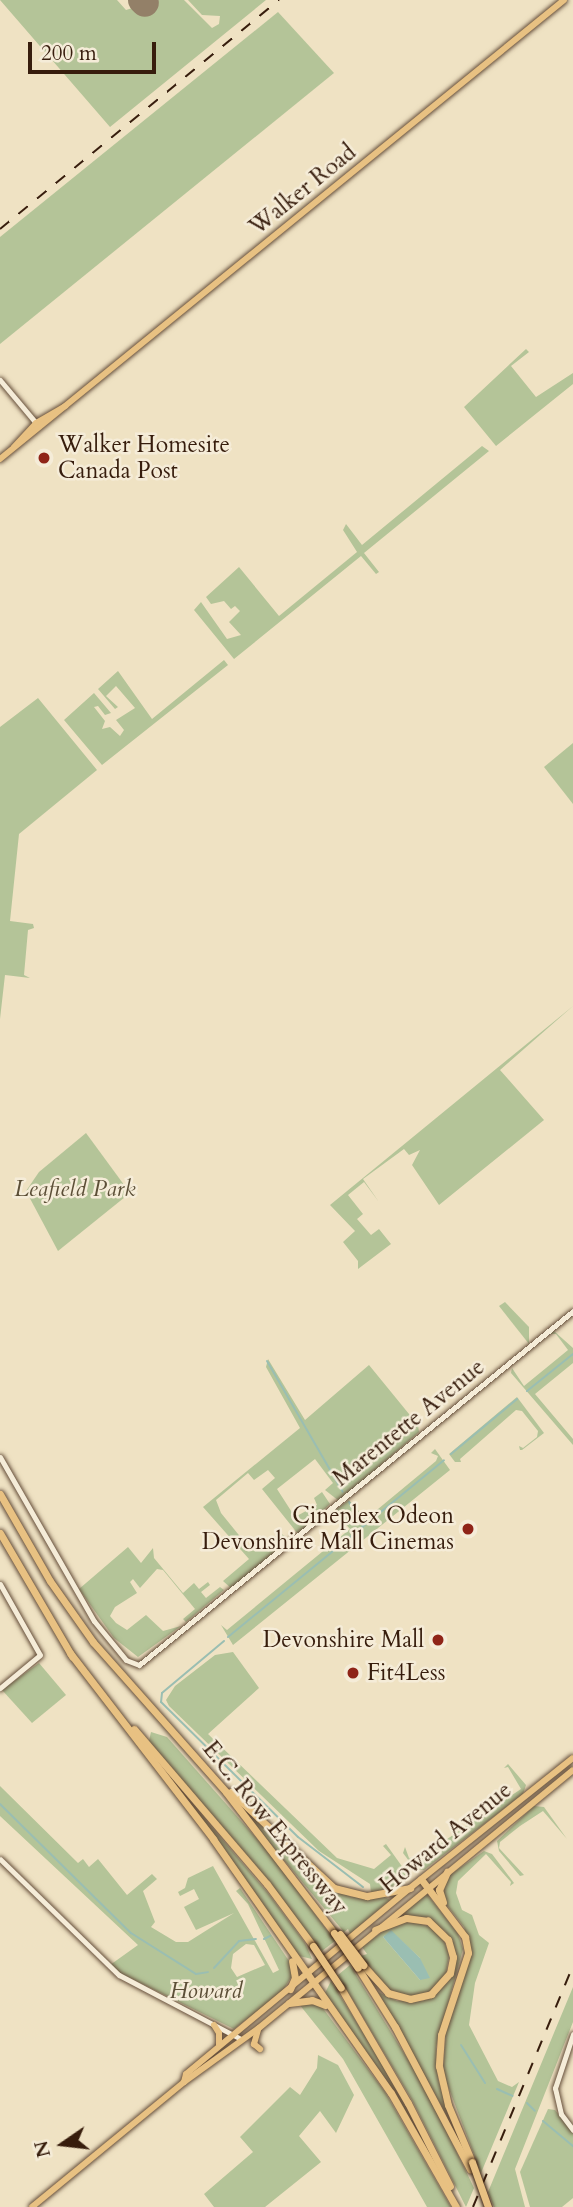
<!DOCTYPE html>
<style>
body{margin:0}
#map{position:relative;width:573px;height:2207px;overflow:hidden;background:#efe2c3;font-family:Cardo,serif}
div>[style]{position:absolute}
.green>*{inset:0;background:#b4c498}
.water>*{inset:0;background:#9abeb2}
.stream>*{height:2px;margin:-1px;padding:0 1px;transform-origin:1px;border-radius:1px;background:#9abeb2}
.runway>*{height:28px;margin:-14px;padding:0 14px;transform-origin:14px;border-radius:14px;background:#938068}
.roads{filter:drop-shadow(0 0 2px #654e3a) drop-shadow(0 0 2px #654e3a)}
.minor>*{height:5px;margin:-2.5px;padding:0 2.5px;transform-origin:2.5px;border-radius:2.5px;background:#f5ecd8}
.major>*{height:6px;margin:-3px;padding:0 3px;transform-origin:3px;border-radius:3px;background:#e8c182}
.highway>*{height:7px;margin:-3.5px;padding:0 3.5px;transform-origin:3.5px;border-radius:3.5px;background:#e8c182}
.rail>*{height:2px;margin-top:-1px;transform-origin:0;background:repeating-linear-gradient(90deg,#371d0d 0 12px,transparent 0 24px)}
.bridges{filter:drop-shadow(0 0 2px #371d0d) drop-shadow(0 0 2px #371d0d)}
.highway-bridge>*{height:7px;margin:-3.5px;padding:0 3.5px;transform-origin:3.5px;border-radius:3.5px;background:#e8c182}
.dots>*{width:19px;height:19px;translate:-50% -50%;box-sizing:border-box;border:4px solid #f5ecd8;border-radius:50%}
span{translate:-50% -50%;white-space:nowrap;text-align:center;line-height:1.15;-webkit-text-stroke:5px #f5ecd8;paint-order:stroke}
.street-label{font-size:23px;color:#371d0d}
.poi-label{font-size:23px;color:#371d0d}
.left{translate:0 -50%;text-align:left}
.right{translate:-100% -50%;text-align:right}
.park-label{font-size:23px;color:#5c4f37;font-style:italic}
.north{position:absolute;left:28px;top:2109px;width:70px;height:70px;-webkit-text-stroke:5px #f5ecd8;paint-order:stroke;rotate:256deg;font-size:19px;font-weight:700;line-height:28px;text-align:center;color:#371d0d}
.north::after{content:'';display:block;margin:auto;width:24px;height:32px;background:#371d0d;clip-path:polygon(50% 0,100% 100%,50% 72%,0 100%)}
.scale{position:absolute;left:28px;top:42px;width:128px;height:32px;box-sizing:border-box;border:4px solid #371d0d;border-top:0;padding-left:9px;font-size:21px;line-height:24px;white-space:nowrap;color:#371d0d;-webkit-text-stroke:5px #f5ecd8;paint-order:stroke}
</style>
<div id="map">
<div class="green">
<div style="clip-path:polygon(0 0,117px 0,126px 10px,159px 0,184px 0,212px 28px,219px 24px,220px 16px,202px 15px,188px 0,266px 0,110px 127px)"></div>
<div style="clip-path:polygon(278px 12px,334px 73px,0 344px,0 237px)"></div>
<div style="clip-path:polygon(526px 349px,529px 352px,511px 366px,536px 397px,573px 373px,573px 384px,496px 446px,464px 407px)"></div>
<div style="clip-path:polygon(482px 446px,489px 451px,364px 553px,379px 572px,376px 574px,361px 556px,234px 659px,194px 610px,201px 602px,227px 639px,241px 635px,229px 622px,240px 611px,235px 606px,231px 609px,224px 601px,211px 604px,206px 597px,239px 567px,279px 616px,357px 552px,343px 530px,346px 524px,362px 545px)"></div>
<div style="clip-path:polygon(224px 660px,228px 665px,102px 765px,64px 720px,94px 693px,111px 713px,105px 715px,98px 706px,94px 707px,105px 721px,102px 729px,110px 727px,120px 736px,124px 730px,116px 720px,135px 708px,116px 686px,106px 696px,118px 707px,115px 709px,98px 689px,118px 671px,152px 719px)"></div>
<div style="clip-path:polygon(38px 698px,97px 770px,19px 834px,10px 921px,33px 924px,34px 928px,28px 930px,24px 975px,30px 978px,5px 975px,0 1019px,0 727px)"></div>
<div style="clip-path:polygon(573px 743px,573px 804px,544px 767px)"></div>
<div style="clip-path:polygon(573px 1006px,500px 1070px,544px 1120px,439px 1205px,412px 1165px,420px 1150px,409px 1155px,404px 1149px,363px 1179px,379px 1202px,364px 1182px,348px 1195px,363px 1214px,357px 1219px,371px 1235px,379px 1229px,391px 1244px,358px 1269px,358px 1261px,343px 1242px,355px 1231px,330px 1205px)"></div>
<div style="clip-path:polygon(86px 1133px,130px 1193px,58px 1251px,26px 1191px,39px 1172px)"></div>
<div style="clip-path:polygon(505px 1302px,529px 1327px,529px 1344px,499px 1306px)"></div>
<div style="clip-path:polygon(554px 1331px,573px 1348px,573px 1363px,535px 1394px,573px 1439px,573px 1445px,511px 1373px,512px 1368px,524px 1386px,568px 1350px,556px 1334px,548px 1334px)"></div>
<div style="clip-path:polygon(268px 1359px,305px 1420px,369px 1365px,418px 1425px,419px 1432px,339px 1501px,325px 1490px,333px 1483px,315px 1459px,277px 1489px,295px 1517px,317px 1505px,314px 1498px,322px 1492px,330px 1504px,298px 1534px,262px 1489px,275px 1478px,268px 1470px,254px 1480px,248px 1473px,216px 1500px,221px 1513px,251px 1550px,257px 1551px,276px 1536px,276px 1530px,289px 1539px,232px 1589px,223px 1581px,249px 1559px,203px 1507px,300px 1428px,266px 1367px)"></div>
<div style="clip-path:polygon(517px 1397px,544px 1433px,522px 1450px,520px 1450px,519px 1446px,523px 1448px,537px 1437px,538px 1431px,522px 1411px,516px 1410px,460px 1459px,461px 1462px,455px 1462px,449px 1454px)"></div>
<div style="clip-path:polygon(435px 1449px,450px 1470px,233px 1645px,221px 1625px,227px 1630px,350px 1529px,334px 1511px,349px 1500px,366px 1519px,436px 1461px,438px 1456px,431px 1453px)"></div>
<div style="clip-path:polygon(128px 1547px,141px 1563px,153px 1548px,154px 1558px,183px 1593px,194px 1583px,199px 1589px,208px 1582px,210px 1585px,201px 1592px,206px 1598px,220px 1587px,224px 1590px,186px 1622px,183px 1619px,195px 1609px,163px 1570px,157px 1569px,140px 1588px,133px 1579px,130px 1582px,137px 1593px,115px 1607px,110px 1616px,116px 1623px,127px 1630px,146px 1615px,163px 1631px,181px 1626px,138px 1657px,114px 1638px,79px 1589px)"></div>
<div style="clip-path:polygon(233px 1652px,259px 1688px,208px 1734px,337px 1858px,374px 1869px,391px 1855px,383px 1846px,386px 1844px,406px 1872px,404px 1884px,371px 1893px,370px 1884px,319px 1851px,169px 1706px,166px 1700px,175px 1686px,215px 1655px)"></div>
<div style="clip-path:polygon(39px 1663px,66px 1695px,32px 1723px,2px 1690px)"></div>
<div style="clip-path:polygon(151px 1732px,167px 1737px,266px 1849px,335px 1941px,322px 1951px,149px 1741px)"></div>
<div style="clip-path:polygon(508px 1764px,526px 1785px,523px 1794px,424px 1870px,415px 1869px,403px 1853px,405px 1847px,409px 1858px,425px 1854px,521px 1789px,508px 1767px,504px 1768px)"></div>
<div style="clip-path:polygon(evenodd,0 1786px,78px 1863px,83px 1859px,89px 1867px,98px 1859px,127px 1895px,152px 1874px,157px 1879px,143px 1891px,155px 1922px,151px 1927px,176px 1942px,188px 1942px,234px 1913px,196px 1930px,184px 1907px,199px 1899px,194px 1889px,180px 1896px,178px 1892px,185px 1888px,188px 1878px,213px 1866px,273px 1973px,279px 1970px,248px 1904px,236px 1891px,240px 1888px,291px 1964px,293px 1974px,282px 1992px,234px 2029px,120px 1973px,110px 1965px,138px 1945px,0 1816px,0 1786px,246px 1944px,254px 1945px,265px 1965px,237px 1977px,231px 1968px,233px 1954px,246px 1944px)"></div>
<div style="clip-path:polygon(179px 1789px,268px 1893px,305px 1943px,312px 1959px,299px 1956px)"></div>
<div style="clip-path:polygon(232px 1798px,326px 1885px,351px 1897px,383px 1896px,390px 1900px,350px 1934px,348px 1929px,344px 1932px)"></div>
<div style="clip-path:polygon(534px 1806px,544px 1807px,567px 1839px,543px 1811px,520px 1826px,500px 1842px,499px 1848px,524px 1875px,520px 1876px,499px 1851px,497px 1841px)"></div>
<div style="clip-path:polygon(484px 1851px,492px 1854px,514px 1883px,510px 1886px,511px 1882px,486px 1854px,458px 1881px,456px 1893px,462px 1910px,472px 1915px,479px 1935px,489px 1943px,475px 1983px,469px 2025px,498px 2081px,512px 2087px,519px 2082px,481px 2173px,443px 2073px,446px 2031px,471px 1954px,464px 1927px,442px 1899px,447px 1877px)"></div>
<div style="clip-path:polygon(427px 1894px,458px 1934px,463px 1949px,436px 2047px,438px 2079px,450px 2121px,378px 1992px,397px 2001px,423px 2001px,448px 1982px,453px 1973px,451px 1941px,445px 1931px,425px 1918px,398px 1917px)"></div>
<div style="clip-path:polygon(evenodd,411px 1920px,432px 1928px,443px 1938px,449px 1955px,446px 1974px,428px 1993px,409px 1997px,388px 1989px,361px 1956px,367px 1954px,362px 1947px,390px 1926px,411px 1920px,391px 1931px,420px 1958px,420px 1980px,383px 1937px,391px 1931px)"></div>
<div style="clip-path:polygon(350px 1965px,421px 2081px,464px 2167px,474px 2188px,466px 2207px,412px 2100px,338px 1975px)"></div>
<div style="clip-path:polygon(331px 1981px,381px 2062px,417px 2130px,325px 1993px)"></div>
<div style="clip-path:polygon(573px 1987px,573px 2022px,515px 2169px,525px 2207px,494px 2207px,488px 2192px)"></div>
<div style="clip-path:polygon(307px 2002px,322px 2007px,385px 2092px,451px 2207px,427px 2207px,343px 2059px,299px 2004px)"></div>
<div style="clip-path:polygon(318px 2055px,338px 2065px,354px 2095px,336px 2133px,320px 2111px,299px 2136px,321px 2162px,265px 2207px,214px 2207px,204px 2194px,253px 2152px,240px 2137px,290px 2087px,300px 2095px,317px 2068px)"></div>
<div style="clip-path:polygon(548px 2109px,555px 2110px,573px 2133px,573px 2198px,562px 2207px,530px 2207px,520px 2172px)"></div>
</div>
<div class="water">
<div style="clip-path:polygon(391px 1930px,420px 1958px,430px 1978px,420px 1980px,383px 1937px)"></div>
</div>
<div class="stream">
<div style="left:267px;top:1361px;width:151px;rotate:59.9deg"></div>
<div style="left:527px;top:1391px;width:59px;rotate:-38.8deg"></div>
<div style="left:451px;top:1454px;width:86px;rotate:-39.8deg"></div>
<div style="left:349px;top:1502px;width:28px;rotate:60deg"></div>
<div style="left:228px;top:1637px;width:279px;rotate:-39.3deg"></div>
<div style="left:224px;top:1641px;width:81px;rotate:140deg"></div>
<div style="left:162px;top:1693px;width:9px;rotate:96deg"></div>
<div style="left:161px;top:1702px;width:192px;rotate:44.6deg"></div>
<div style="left:298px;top:1837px;width:82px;rotate:37.6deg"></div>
<div style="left:0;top:1804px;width:184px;rotate:44.6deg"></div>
<div style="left:131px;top:1933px;width:77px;rotate:32.2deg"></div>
<div style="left:196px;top:1974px;width:12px;rotate:-9deg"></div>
<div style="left:264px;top:1939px;width:7px;rotate:-27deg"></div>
<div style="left:214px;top:1968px;width:37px;rotate:-47deg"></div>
<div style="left:239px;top:1941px;width:17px;rotate:-7deg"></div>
<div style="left:461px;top:2045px;width:45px;rotate:57.7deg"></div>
<div style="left:497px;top:2089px;width:17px;rotate:24deg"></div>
<div style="left:527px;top:2103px;width:11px;rotate:45deg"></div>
<div style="left:543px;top:2121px;width:39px;rotate:40deg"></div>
</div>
<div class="runway">
<div style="left:142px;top:0;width:4px;rotate:45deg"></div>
</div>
<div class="roads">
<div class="minor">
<div style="left:0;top:380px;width:56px;rotate:50.1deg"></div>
<div style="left:0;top:1457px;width:189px;rotate:60.2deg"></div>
<div style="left:94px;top:1621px;width:50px;rotate:50.6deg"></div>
<div style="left:126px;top:1660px;width:14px;rotate:21deg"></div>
<div style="left:139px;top:1665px;width:560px;rotate:-39.2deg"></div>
<div style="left:0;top:1584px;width:81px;rotate:60.6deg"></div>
<div style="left:40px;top:1655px;width:52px;rotate:140.5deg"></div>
<div style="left:0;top:1859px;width:166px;rotate:44.3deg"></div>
<div style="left:119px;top:1975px;width:138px;rotate:27.7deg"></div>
<div style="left:573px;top:2034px;width:57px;rotate:108.4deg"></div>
<div style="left:555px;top:2088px;width:27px;rotate:77deg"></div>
<div style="left:561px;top:2114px;width:20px;rotate:53deg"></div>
</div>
<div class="major">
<div style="left:14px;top:447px;width:33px;rotate:-47deg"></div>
<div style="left:36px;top:423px;width:34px;rotate:-30deg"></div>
<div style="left:0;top:459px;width:727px;rotate:-39.14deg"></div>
<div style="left:214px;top:2025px;width:9px;rotate:58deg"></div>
<div style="left:219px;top:2033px;width:12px;rotate:90deg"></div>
<div style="left:258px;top:2030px;width:15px;rotate:106deg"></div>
<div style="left:254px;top:2044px;width:8px;rotate:40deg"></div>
<div style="left:184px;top:2082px;width:8px;rotate:-76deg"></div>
<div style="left:186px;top:2074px;width:291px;rotate:-39.7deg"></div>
<div style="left:410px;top:1888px;width:208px;rotate:-38.6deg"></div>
<div style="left:32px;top:2207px;width:197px;rotate:-39.4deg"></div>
<div style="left:184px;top:2082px;width:92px;rotate:-35.8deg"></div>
<div style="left:259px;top:2028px;width:406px;rotate:-39.4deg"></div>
</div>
<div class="highway">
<div style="left:0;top:1494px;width:100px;rotate:60.1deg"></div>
<div style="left:50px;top:1581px;width:75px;rotate:54.8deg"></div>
<div style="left:93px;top:1642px;width:200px;rotate:48.4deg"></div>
<div style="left:226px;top:1792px;width:178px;rotate:52.5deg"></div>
<div style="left:0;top:1533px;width:143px;rotate:59.7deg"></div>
<div style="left:70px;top:1653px;width:235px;rotate:52.4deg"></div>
<div style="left:213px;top:1839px;width:310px;rotate:55deg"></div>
<div style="left:391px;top:2093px;width:131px;rotate:60.3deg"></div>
<div style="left:134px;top:1729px;width:204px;rotate:49.4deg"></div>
<div style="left:267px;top:1884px;width:77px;rotate:53.4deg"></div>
<div style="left:231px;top:1792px;width:141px;rotate:43deg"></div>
<div style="left:334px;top:1888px;width:34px;rotate:14deg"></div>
<div style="left:367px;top:1896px;width:44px;rotate:-10.5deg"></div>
<div style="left:421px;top:1879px;width:73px;rotate:52.8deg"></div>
<div style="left:465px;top:1937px;width:16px;rotate:79deg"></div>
<div style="left:468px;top:1953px;width:86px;rotate:108.2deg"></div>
<div style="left:441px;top:2035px;width:31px;rotate:94deg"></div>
<div style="left:439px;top:2066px;width:40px;rotate:77deg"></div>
<div style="left:448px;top:2105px;width:62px;rotate:67.2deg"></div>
<div style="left:443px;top:1902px;width:13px;rotate:-108deg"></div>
<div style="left:439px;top:1890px;width:20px;rotate:-66deg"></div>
<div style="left:363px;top:1965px;width:38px;rotate:48deg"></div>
<div style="left:388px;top:1993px;width:23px;rotate:15deg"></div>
<div style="left:410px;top:1999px;width:22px;rotate:-13deg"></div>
<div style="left:431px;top:1994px;width:28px;rotate:-48deg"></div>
<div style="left:450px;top:1973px;width:16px;rotate:-79deg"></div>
<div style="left:453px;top:1957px;width:18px;rotate:-106deg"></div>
<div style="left:448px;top:1940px;width:28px;rotate:-136deg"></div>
<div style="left:428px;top:1921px;width:22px;rotate:-172deg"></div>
<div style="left:406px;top:1918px;width:33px;rotate:159deg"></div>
<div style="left:358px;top:1968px;width:70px;rotate:57.9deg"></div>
<div style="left:395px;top:2027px;width:161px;rotate:62.2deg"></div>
<div style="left:341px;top:1988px;width:133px;rotate:59.8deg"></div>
<div style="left:408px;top:2103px;width:93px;rotate:63.2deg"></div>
<div style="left:290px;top:1989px;width:12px;rotate:-66deg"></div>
<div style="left:295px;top:1978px;width:17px;rotate:-100deg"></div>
<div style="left:289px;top:2003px;width:23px;rotate:-7deg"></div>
<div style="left:312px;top:2000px;width:14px;rotate:21deg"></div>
</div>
</div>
<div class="rail">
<div style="left:0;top:229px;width:361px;rotate:-39.4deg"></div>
<div style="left:473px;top:2207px;width:262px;rotate:-67.5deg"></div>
</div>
<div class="bridges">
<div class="highway-bridge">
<div style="left:334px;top:1933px;width:42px;rotate:55.6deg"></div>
<div style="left:340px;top:1934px;width:39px;rotate:53deg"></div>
<div style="left:313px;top:1946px;width:50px;rotate:56.3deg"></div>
<div style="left:472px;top:2162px;width:48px;rotate:70.4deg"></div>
</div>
</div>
<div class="dots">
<div style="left:44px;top:458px;background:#8f2418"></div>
<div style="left:468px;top:1529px;background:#8f2418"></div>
<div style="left:438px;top:1640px;background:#8f2418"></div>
<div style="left:353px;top:1673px;background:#8f2418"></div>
</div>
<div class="street-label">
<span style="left:303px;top:190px;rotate:-39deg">Walker Road</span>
<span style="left:409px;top:1423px;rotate:-39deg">Marentette Avenue</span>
<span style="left:275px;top:1828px;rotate:51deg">E.C. Row Expressway</span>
<span style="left:446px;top:1838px;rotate:-39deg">Howard Avenue</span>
</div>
<div class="poi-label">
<span class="left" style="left:58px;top:458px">Walker Homesite<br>Canada Post</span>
<span class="right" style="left:454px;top:1529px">Cineplex Odeon<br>Devonshire Mall Cinemas</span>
<span class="right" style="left:424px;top:1640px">Devonshire Mall</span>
<span class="left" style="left:367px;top:1673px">Fit4Less</span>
</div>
<div class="park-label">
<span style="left:75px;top:1189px">Leafield Park</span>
<span style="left:206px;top:1991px">Howard</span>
</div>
<div class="north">N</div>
<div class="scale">200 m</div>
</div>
